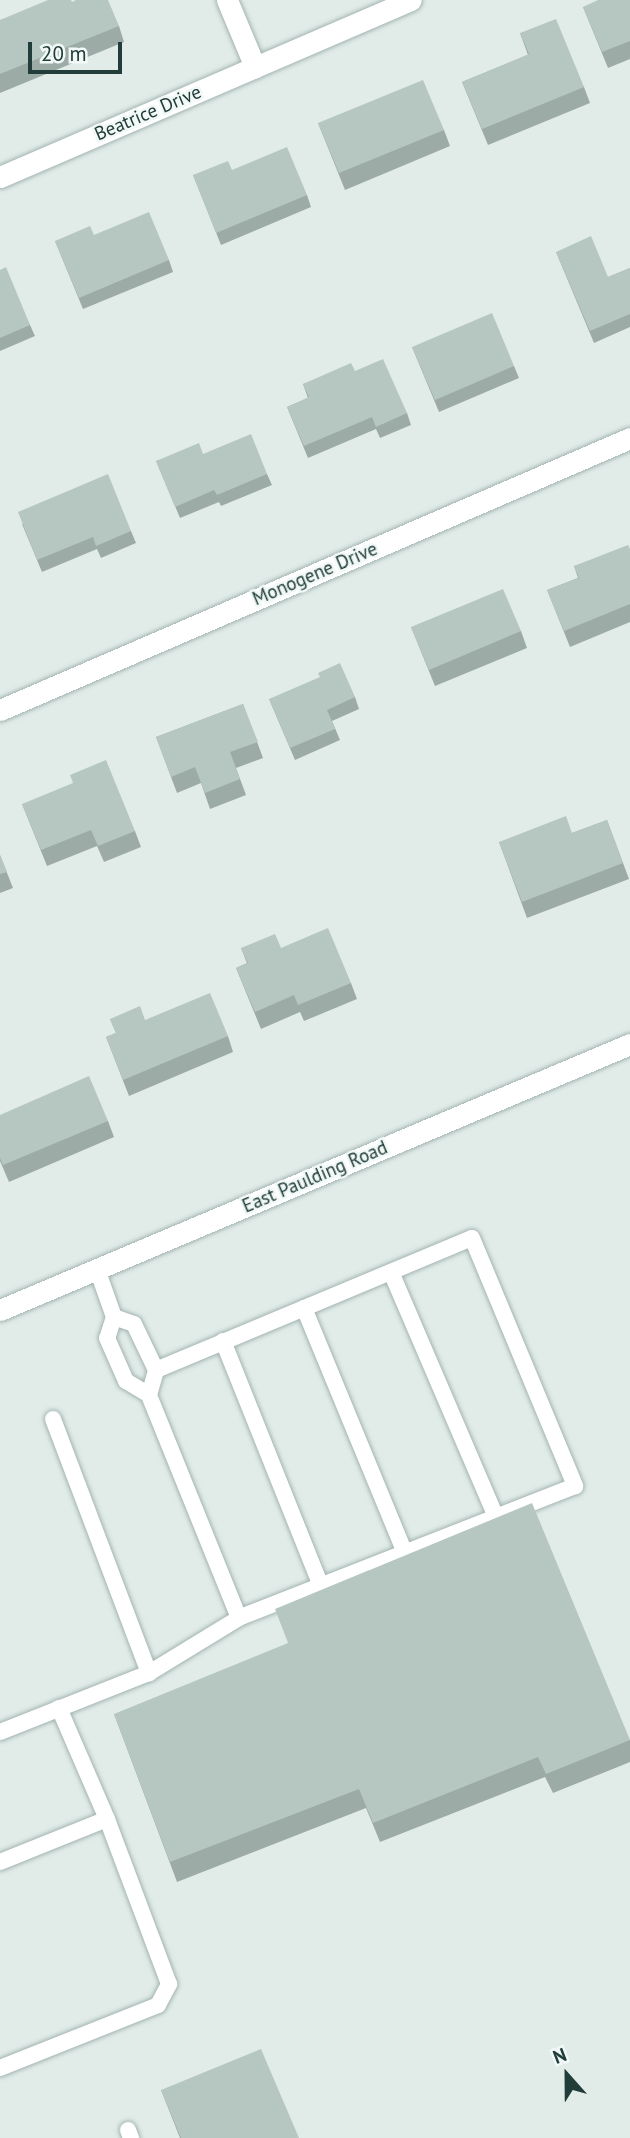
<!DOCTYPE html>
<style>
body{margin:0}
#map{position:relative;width:630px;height:2138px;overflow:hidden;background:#e1ece9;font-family:"PT Sans",sans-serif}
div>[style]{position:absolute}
.roads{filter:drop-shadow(0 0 2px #a3b4b1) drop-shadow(0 0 2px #a3b4b1)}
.lane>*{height:16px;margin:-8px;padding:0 8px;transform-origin:8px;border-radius:8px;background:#fff}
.street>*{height:21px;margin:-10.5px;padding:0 10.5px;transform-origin:10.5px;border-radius:10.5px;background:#fff}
.secondary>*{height:21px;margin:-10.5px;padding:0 10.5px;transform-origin:10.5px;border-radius:10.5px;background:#fff}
.wall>*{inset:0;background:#9daba7}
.building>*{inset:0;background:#b6c7c2}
span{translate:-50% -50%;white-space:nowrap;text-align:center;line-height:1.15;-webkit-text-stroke:5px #f1f8f6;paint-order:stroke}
.street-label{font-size:19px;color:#203d3a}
.north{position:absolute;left:532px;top:2040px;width:70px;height:70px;-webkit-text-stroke:5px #f1f8f6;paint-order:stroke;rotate:339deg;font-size:19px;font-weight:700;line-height:28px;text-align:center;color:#203d3a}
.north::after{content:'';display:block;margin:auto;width:24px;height:32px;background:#203d3a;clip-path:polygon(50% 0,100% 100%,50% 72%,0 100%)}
.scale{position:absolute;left:28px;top:42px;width:94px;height:32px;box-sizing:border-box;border:4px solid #203d3a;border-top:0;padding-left:9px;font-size:21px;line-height:24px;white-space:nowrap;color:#203d3a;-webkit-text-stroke:5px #f1f8f6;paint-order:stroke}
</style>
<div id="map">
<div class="roads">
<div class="lane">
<div style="left:97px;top:1269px;width:51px;rotate:70.5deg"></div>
<div style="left:114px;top:1317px;width:22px;rotate:108deg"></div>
<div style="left:107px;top:1338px;width:47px;rotate:66.2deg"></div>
<div style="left:126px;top:1381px;width:27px;rotate:31deg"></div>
<div style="left:391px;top:1272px;width:267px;rotate:66.8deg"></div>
<div style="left:304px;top:1308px;width:265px;rotate:67.6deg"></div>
<div style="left:223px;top:1341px;width:264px;rotate:68.2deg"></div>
<div style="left:156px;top:1370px;width:342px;rotate:-22.7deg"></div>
<div style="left:472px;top:1238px;width:269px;rotate:67.4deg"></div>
<div style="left:575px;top:1486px;width:361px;rotate:158.6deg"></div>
<div style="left:53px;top:1419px;width:272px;rotate:69.3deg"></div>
<div style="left:0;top:1732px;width:160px;rotate:-21.6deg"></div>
<div style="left:149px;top:1673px;width:105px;rotate:-31.4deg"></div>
<div style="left:239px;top:1618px;width:240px;rotate:-112deg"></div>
<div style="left:149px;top:1395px;width:26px;rotate:-74deg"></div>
<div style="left:156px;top:1370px;width:51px;rotate:-115.6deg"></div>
<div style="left:134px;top:1324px;width:21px;rotate:-161deg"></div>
<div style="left:0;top:1862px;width:115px;rotate:-21.9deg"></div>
<div style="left:0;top:2068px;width:170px;rotate:-21.7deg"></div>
<div style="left:158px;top:2005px;width:24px;rotate:-62deg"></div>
<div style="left:169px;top:1984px;width:176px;rotate:-110.6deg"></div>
<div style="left:107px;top:1819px;width:121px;rotate:-113.4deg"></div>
<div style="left:128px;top:2130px;width:9px;rotate:69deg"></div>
</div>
<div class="street">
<div style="left:227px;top:0;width:73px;rotate:67.3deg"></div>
<div style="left:0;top:177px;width:447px;rotate:-23.3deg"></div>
<div style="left:0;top:710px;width:686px;rotate:-23.35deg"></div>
</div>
<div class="secondary">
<div style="left:0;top:1310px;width:684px;rotate:-22.89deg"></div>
</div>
</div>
<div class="wall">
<div style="clip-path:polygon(630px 0,630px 59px,608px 68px,583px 7px)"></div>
<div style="clip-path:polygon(72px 2px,119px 26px,124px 42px,0 93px,0 20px)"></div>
<div style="clip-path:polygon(520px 33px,584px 87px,590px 103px,488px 145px,462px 82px,528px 55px)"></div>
<div style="clip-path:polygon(318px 123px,444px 130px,450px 146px,345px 190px)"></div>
<div style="clip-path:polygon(232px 170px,307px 195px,311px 207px,221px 245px,193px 175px)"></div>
<div style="clip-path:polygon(94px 235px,169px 260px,173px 272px,83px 309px,55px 241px)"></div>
<div style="clip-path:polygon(556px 252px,608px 277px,630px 268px,630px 327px,594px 343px)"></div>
<div style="clip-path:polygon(0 270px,30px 325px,35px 336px,0 351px)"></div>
<div style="clip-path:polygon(412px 347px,514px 366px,519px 378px,439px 412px)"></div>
<div style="clip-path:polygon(355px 371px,407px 413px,411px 425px,380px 438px,376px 429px,308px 458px,287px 407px,308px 398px,303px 384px)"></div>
<div style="clip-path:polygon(203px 454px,267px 474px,272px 485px,221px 506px,219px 502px,180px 518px,156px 461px)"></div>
<div style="clip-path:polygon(22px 524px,131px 531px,136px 543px,101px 558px,97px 549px,42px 572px)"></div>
<div style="clip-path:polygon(630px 549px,630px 622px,570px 647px,547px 590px,578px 578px,574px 566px)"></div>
<div style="clip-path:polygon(411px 627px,521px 631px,527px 648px,435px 686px)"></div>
<div style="clip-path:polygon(355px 697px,359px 709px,332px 721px,340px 740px,295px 760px,269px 699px)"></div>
<div style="clip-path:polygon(243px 704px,263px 758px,236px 768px,246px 795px,210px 809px,201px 783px,177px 793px,156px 737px)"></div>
<div style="clip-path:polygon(22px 804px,135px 831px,141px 847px,104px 862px,97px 846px,47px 866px)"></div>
<div style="clip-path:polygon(607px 820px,629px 879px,527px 918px,499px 842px,572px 833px)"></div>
<div style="clip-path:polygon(0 855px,13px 888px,0 893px)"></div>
<div style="clip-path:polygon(241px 948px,281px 948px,351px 983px,357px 999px,304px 1021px,300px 1012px,261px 1029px,236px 968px,247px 963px)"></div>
<div style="clip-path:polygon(110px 1019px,145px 1020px,228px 1036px,233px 1052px,129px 1096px,106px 1037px,116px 1033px)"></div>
<div style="clip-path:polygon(0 1115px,108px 1121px,114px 1137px,9px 1182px,0 1161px)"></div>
<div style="clip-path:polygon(114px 1714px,630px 1740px,630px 1762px,553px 1793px,545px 1777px,380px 1842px,366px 1808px,177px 1882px)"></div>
<div style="clip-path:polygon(161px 2090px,299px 2138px,180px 2138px)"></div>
</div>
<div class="building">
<div style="clip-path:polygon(48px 0,71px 0,72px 2px,76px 0,108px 0,119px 26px,0 74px,0 20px)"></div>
<div style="clip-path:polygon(598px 0,630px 0,630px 41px,602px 52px,583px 7px)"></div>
<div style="clip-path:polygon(556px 19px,584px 87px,482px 129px,462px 82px,529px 54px,520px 33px)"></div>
<div style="clip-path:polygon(423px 80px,444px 130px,339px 173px,318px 123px)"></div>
<div style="clip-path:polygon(287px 147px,307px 195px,216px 233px,193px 175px,228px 161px,232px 170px)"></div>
<div style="clip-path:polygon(149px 212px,169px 260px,79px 298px,55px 241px,90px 226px,94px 235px)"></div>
<div style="clip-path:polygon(591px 236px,608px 277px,630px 268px,630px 314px,590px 331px,556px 252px)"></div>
<div style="clip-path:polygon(6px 267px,30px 325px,0 338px,0 270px)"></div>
<div style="clip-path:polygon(492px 313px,514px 366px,435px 400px,412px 347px)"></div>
<div style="clip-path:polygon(383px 359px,407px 413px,376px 427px,372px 417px,304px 446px,287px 407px,309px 397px,303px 384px,351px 363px,355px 371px)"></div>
<div style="clip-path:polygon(251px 434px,267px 474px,217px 495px,214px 490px,175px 507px,156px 461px,199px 443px,203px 454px)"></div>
<div style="clip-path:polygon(108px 474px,131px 531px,96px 546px,93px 537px,37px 560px,18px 512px)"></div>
<div style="clip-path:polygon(628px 545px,630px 549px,630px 604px,564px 631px,547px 590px,579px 578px,574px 566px)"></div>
<div style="clip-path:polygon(503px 589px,521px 631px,429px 670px,411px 627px)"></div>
<div style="clip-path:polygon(340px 663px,355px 697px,327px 710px,335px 729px,290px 748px,269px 699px,320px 677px,318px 673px)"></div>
<div style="clip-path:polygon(243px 704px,258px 742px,230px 752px,240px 779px,205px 793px,195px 767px,171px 777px,156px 737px)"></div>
<div style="clip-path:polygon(106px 760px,135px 831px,98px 846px,91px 830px,41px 850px,22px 804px,73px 783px,70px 775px)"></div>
<div style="clip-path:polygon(566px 816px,572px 833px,607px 820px,623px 863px,522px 902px,499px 842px)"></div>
<div style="clip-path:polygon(0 855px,7px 872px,0 874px)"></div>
<div style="clip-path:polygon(328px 928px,351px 983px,298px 1005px,294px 995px,255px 1012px,236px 968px,248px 963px,241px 948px,275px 934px,281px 948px)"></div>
<div style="clip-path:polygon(210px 993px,228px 1036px,123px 1080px,106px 1037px,116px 1033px,110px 1019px,140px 1006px,145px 1020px)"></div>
<div style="clip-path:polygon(89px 1076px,108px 1121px,3px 1165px,0 1158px,0 1115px)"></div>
<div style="clip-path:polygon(532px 1503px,630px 1740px,546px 1774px,538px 1757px,373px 1823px,359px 1789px,170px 1862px,114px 1714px,288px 1643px,275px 1609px)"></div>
<div style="clip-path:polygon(261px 2049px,299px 2138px,181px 2138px,161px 2090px)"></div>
</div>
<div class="street-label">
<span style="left:148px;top:113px;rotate:-23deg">Beatrice Drive</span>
<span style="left:315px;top:574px;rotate:-23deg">Monogene Drive</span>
<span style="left:315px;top:1177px;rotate:-23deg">East Paulding Road</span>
</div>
<div class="north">N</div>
<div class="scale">20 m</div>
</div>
